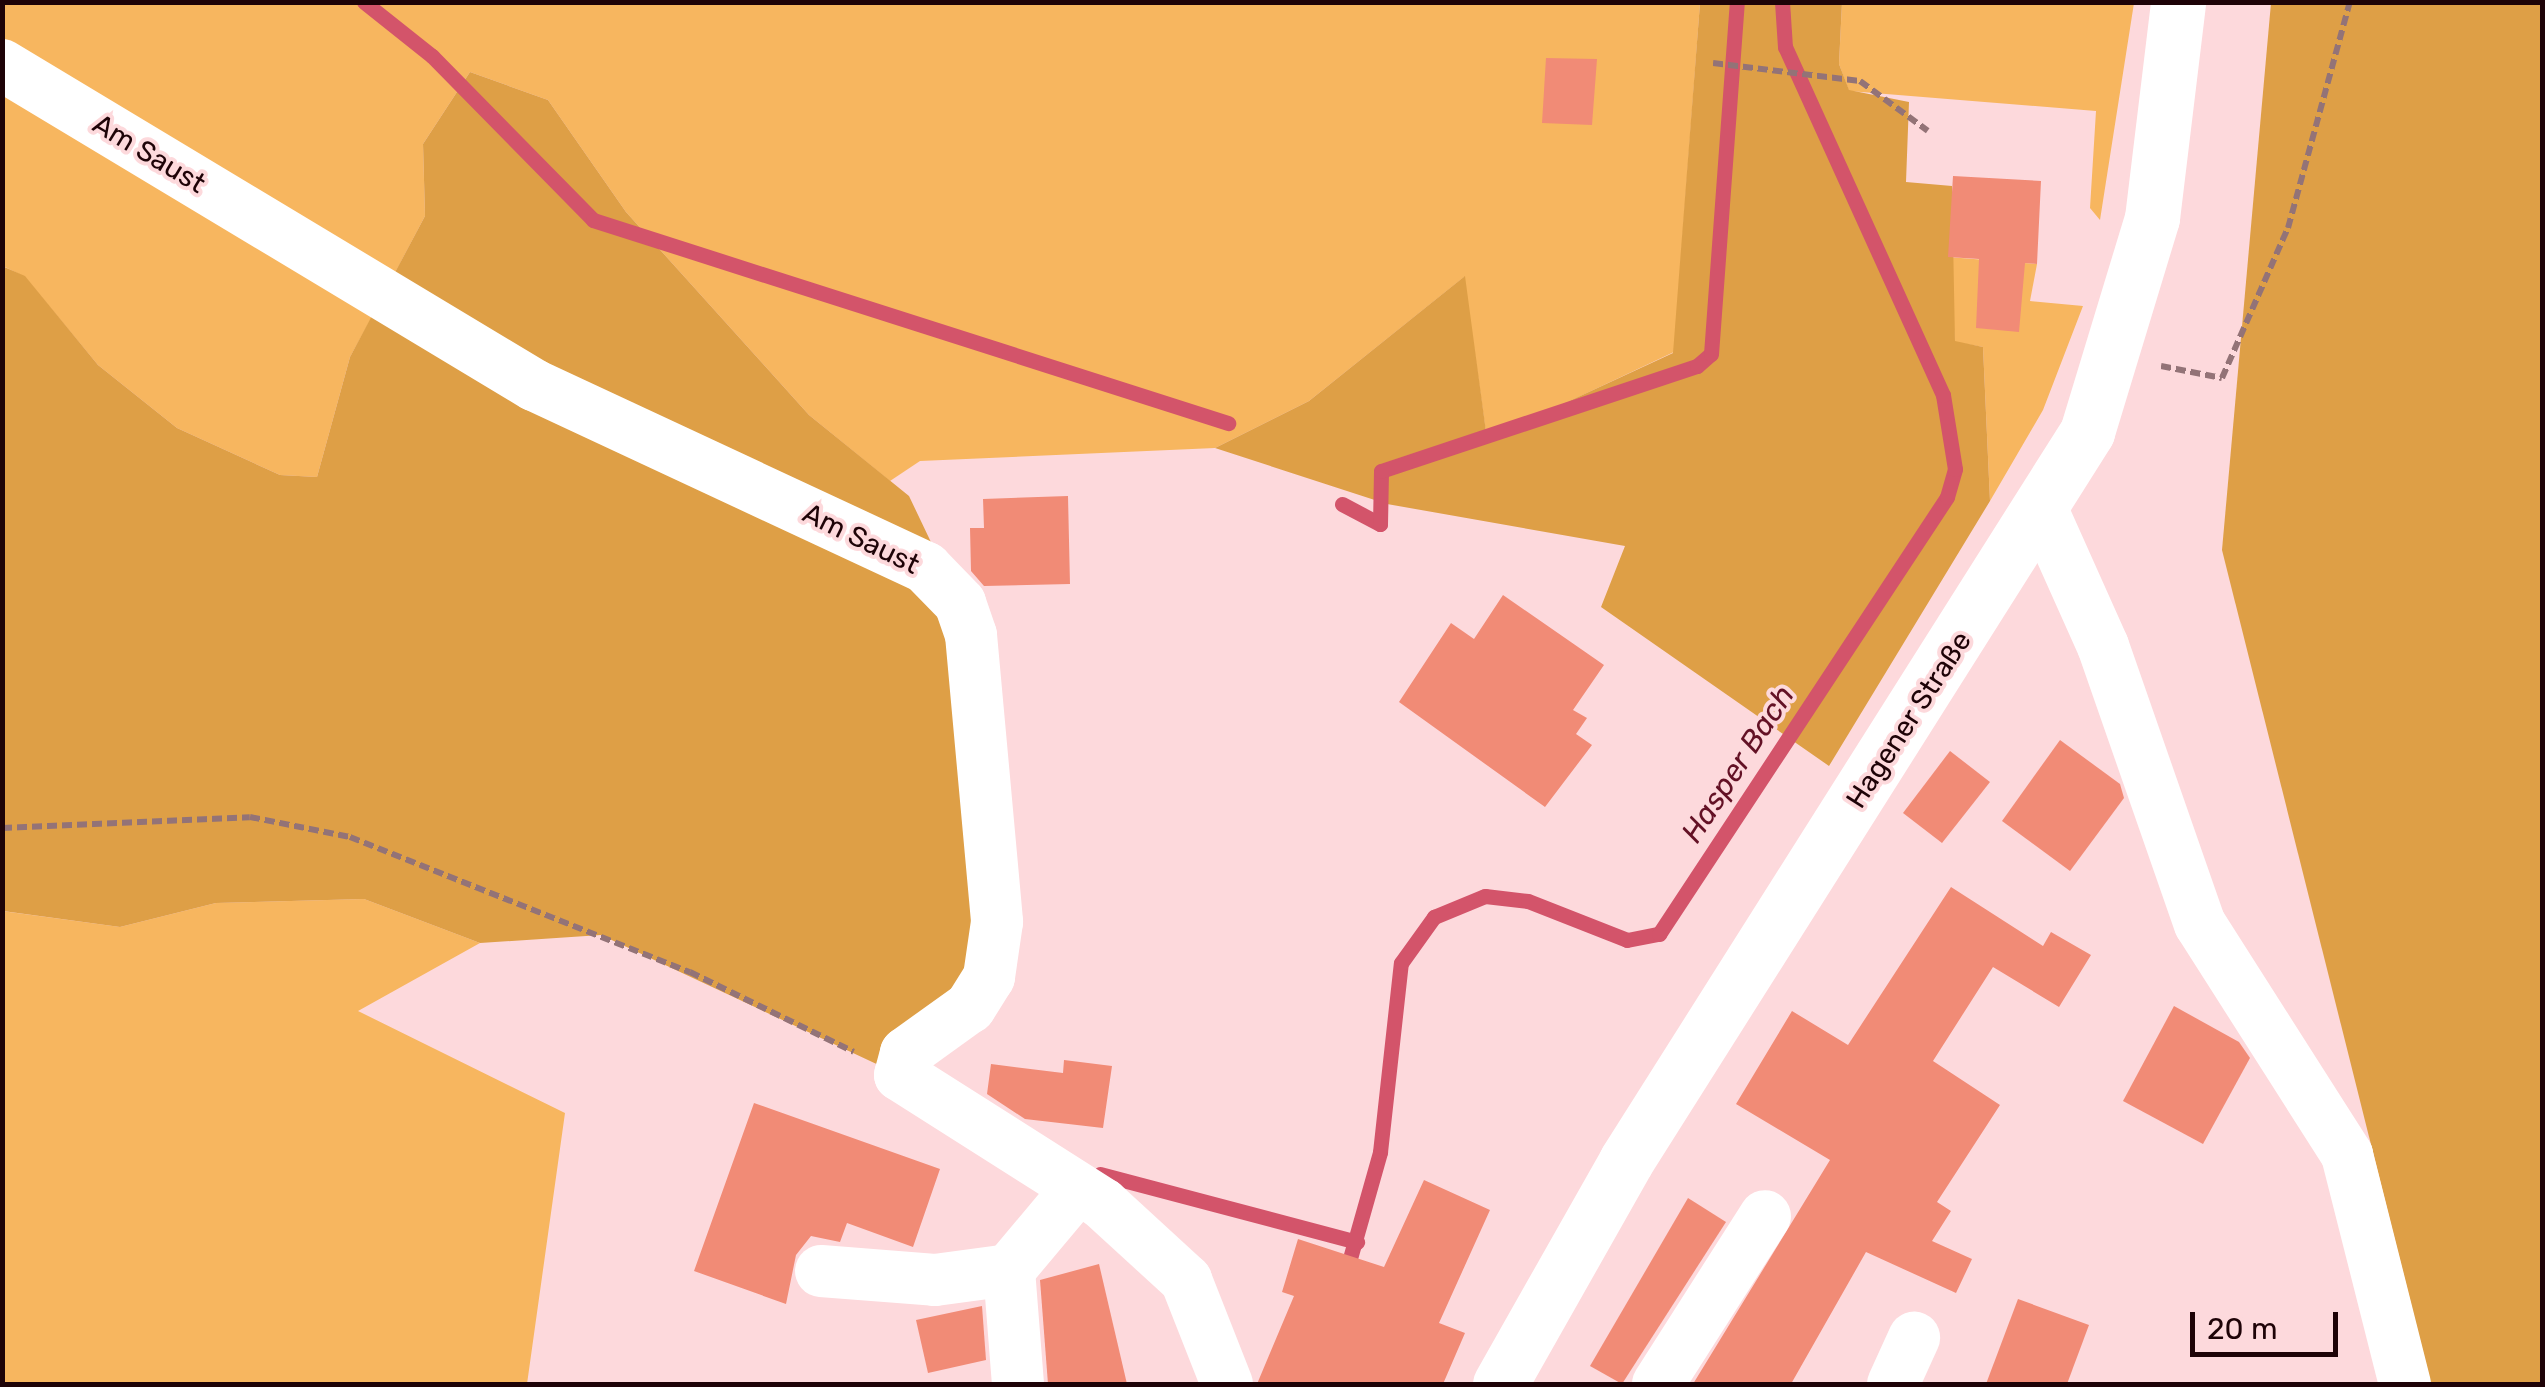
<!DOCTYPE html>
<meta charset="utf-8">
<style>
body{margin:0}
#map{position:relative;width:2545px;height:1387px;overflow:hidden;background:#fdd9dc;font-family:Rubik,sans-serif}
div>[style]{position:absolute}
.green>*{inset:0;background:#f7b65f}
.forest>*{inset:0;background:#de9f46}
.stream>*{height:15px;margin:-7.5px;padding:0 7.5px;transform-origin:7.5px;border-radius:7.5px;background:#d3546a}
.building>*{inset:0;background:#f18b76}
.path>*{height:6px;margin-top:-3px;transform-origin:0;background:repeating-linear-gradient(90deg,#937377 0 10px,transparent 0 15px)}
.minor>*{height:52px;margin:-26px;padding:0 26px;transform-origin:26px;border-radius:26px;background:#fff}
.major>*{height:55px;margin:-27.5px;padding:0 27.5px;transform-origin:27.5px;border-radius:27.5px;background:#fff}
span{translate:-50% -50%;white-space:nowrap;text-align:center;line-height:1.15;-webkit-text-stroke:8px #fdd9dc;paint-order:stroke}
.street-label{font-size:28px;color:#1e0307}
.water-label{font-size:30px;color:#631125;font-style:italic}
.frame{position:absolute;inset:0;border:5px solid #1e0307;pointer-events:none}
.scale{position:absolute;left:2190px;top:1312px;width:148px;height:45px;box-sizing:border-box;border:5px solid #1e0307;border-top:0;padding-left:12px;font-size:30px;line-height:35px;white-space:nowrap;color:#1e0307;-webkit-text-stroke:8px #fdd9dc;paint-order:stroke}
</style>
<div id="map">
<div class="green">
<div style="clip-path:polygon(3px 2px,1700px 3px,1674px 352px,1487px 440px,1464px 277px,1309px 401px,1215px 448px,920px 461px,890px 481px,809px 415px,626px 212px,548px 100px,470px 72px,423px 144px,425px 216px,388px 286px,3px 58px)"></div>
<div style="clip-path:polygon(1842px 3px,2134px 3px,2100px 220px,2090px 208px,2096px 111px,1849px 91px,1839px 64px)"></div>
<div style="clip-path:polygon(2px 73px,384px 295px,350px 357px,317px 477px,280px 475px,177px 428px,98px 365px,25px 277px,3px 266px)"></div>
<div style="clip-path:polygon(1948px 257px,2037px 264px,2030px 301px,2083px 306px,2043px 410px,1990px 501px,1983px 347px,1955px 342px)"></div>
<div style="clip-path:polygon(364px 899px,480px 943px,358px 1011px,565px 1113px,527px 1384px,3px 1384px,2px 911px,120px 927px,216px 903px)"></div>
</div>
<div class="forest">
<div style="clip-path:polygon(1700px 3px,1842px 3px,1839px 64px,1849px 90px,1909px 102px,1906px 182px,1952px 186px,1955px 341px,1983px 347px,1990px 501px,1829px 766px,1601px 607px,1625px 546px,1387px 504px,1215px 448px,1309px 401px,1465px 276px,1487px 439px,1673px 353px)"></div>
<div style="clip-path:polygon(2271px 3px,2542px 3px,2542px 1384px,2431px 1384px,2222px 550px)"></div>
<div style="clip-path:polygon(470px 72px,548px 100px,626px 212px,809px 415px,909px 496px,960px 603px,997px 922px,900px 1075px,601px 935px,480px 943px,364px 899px,216px 903px,120px 927px,3px 911px,2px 266px,25px 276px,98px 365px,177px 428px,280px 475px,317px 477px,350px 357px,425px 216px,423px 144px)"></div>
</div>
<div class="stream">
<div style="left:364px;top:2px;width:87px;rotate:38.5deg"></div>
<div style="left:432px;top:56px;width:230px;rotate:45.5deg"></div>
<div style="left:593px;top:220px;width:667px;rotate:17.73deg"></div>
<div style="left:1342px;top:504px;width:43px;rotate:27.8deg"></div>
<div style="left:1380px;top:524px;width:53px;rotate:-88.9deg"></div>
<div style="left:1381px;top:471px;width:333px;rotate:-18.4deg"></div>
<div style="left:1697px;top:366px;width:18px;rotate:-41deg"></div>
<div style="left:1711px;top:354px;width:353px;rotate:-85.8deg"></div>
<div style="left:1100px;top:1174px;width:266px;rotate:14.8deg"></div>
<div style="left:1345px;top:1276px;width:129px;rotate:-74.2deg"></div>
<div style="left:1380px;top:1152px;width:190px;rotate:-83.7deg"></div>
<div style="left:1401px;top:963px;width:57px;rotate:-54.3deg"></div>
<div style="left:1434px;top:917px;width:55px;rotate:-22.4deg"></div>
<div style="left:1485px;top:896px;width:43px;rotate:6.6deg"></div>
<div style="left:1528px;top:901px;width:106px;rotate:21.5deg"></div>
<div style="left:1627px;top:940px;width:33px;rotate:-11deg"></div>
<div style="left:1659px;top:934px;width:523px;rotate:-56.61deg"></div>
<div style="left:1947px;top:497px;width:29px;rotate:-74deg"></div>
<div style="left:1955px;top:469px;width:75px;rotate:-99.2deg"></div>
<div style="left:1943px;top:395px;width:382px;rotate:-114.4deg"></div>
<div style="left:1785px;top:47px;width:45px;rotate:-93.8deg"></div>
</div>
<div class="building">
<div style="clip-path:polygon(1546px 58px,1597px 59px,1592px 125px,1542px 123px)"></div>
<div style="clip-path:polygon(1953px 176px,2041px 181px,2037px 264px,2025px 263px,2019px 332px,1976px 328px,1979px 259px,1948px 257px)"></div>
<div style="clip-path:polygon(1068px 496px,1070px 584px,984px 586px,971px 571px,970px 528px,984px 528px,983px 499px)"></div>
<div style="clip-path:polygon(1503px 595px,1604px 665px,1573px 710px,1587px 718px,1576px 734px,1592px 745px,1545px 807px,1399px 702px,1451px 623px,1474px 639px)"></div>
<div style="clip-path:polygon(2060px 740px,2120px 784px,2124px 798px,2070px 871px,2002px 821px)"></div>
<div style="clip-path:polygon(1950px 751px,1990px 782px,1942px 843px,1903px 813px)"></div>
<div style="clip-path:polygon(1951px 887px,2043px 946px,2051px 932px,2091px 955px,2059px 1007px,1993px 967px,1933px 1061px,2000px 1105px,1937px 1202px,1951px 1211px,1932px 1241px,1972px 1259px,1956px 1293px,1866px 1252px,1791px 1384px,1693px 1384px,1830px 1160px,1736px 1104px,1792px 1011px,1848px 1045px)"></div>
<div style="clip-path:polygon(2174px 1006px,2239px 1042px,2250px 1058px,2203px 1144px,2123px 1101px)"></div>
<div style="clip-path:polygon(1064px 1060px,1112px 1066px,1103px 1128px,1025px 1119px,987px 1094px,991px 1064px,1063px 1073px)"></div>
<div style="clip-path:polygon(754px 1103px,940px 1169px,913px 1247px,847px 1223px,840px 1242px,811px 1236px,796px 1255px,786px 1304px,694px 1271px)"></div>
<div style="clip-path:polygon(1424px 1180px,1490px 1210px,1439px 1323px,1465px 1333px,1443px 1384px,1257px 1384px,1294px 1296px,1282px 1292px,1298px 1239px,1384px 1267px)"></div>
<div style="clip-path:polygon(1688px 1198px,1726px 1222px,1622px 1384px,1590px 1366px)"></div>
<div style="clip-path:polygon(1099px 1264px,1127px 1384px,1048px 1384px,1040px 1280px)"></div>
<div style="clip-path:polygon(2018px 1299px,2089px 1325px,2067px 1384px,1986px 1384px)"></div>
<div style="clip-path:polygon(982px 1306px,986px 1360px,928px 1373px,916px 1320px)"></div>
</div>
<div class="path">
<div style="left:1713px;top:63px;width:148px;rotate:7deg"></div>
<div style="left:1860px;top:81px;width:84px;rotate:36.3deg"></div>
<div style="left:2161px;top:366px;width:62px;rotate:11.1deg"></div>
<div style="left:2222px;top:378px;width:164px;rotate:-66.3deg"></div>
<div style="left:2288px;top:228px;width:234px;rotate:-74.7deg"></div>
<div style="left:2px;top:828px;width:248px;rotate:-2.5deg"></div>
<div style="left:250px;top:817px;width:102px;rotate:11.3deg"></div>
<div style="left:350px;top:837px;width:366px;rotate:21.7deg"></div>
<div style="left:690px;top:972px;width:182px;rotate:26deg"></div>
</div>
<div class="minor">
<div style="left:2px;top:65px;width:621px;rotate:31.03deg"></div>
<div style="left:534px;top:385px;width:433px;rotate:25deg"></div>
<div style="left:926px;top:568px;width:49px;rotate:45.8deg"></div>
<div style="left:960px;top:603px;width:34px;rotate:71deg"></div>
<div style="left:971px;top:635px;width:288px;rotate:84.8deg"></div>
<div style="left:997px;top:922px;width:56px;rotate:98.3deg"></div>
<div style="left:989px;top:977px;width:36px;rotate:122deg"></div>
<div style="left:970px;top:1007px;width:79px;rotate:144.3deg"></div>
<div style="left:906px;top:1053px;width:23px;rotate:105deg"></div>
<div style="left:900px;top:1075px;width:241px;rotate:32.4deg"></div>
<div style="left:1103px;top:1204px;width:113px;rotate:42.5deg"></div>
<div style="left:1186px;top:1280px;width:112px;rotate:68.5deg"></div>
<div style="left:2043px;top:512px;width:147px;rotate:65.9deg"></div>
<div style="left:2103px;top:646px;width:294px;rotate:70.8deg"></div>
<div style="left:2200px;top:924px;width:274px;rotate:57.5deg"></div>
<div style="left:2347px;top:1155px;width:236px;rotate:75.8deg"></div>
<div style="left:1009px;top:1270px;width:114px;rotate:85.5deg"></div>
<div style="left:821px;top:1271px;width:114px;rotate:4.5deg"></div>
<div style="left:935px;top:1280px;width:75px;rotate:-7.7deg"></div>
<div style="left:1009px;top:1270px;width:106px;rotate:-50deg"></div>
<div style="left:1658px;top:1384px;width:199px;rotate:-57.5deg"></div>
<div style="left:1893px;top:1384px;width:51px;rotate:-65.5deg"></div>
</div>
<div class="major">
<div style="left:1500px;top:1384px;width:256px;rotate:-60.5deg"></div>
<div style="left:1626px;top:1161px;width:863px;rotate:-57.69deg"></div>
<div style="left:2087px;top:432px;width:224px;rotate:-73.1deg"></div>
<div style="left:2152px;top:218px;width:218px;rotate:-83.1deg"></div>
</div>
<div class="street-label">
<span style="left:149px;top:154px;rotate:31deg">Am Saust</span>
<span style="left:861px;top:539px;rotate:26deg">Am Saust</span>
<span style="left:1909px;top:720px;rotate:-57deg">Hagener Straße</span>
</div>
<div class="water-label">
<span style="left:1738px;top:764px;rotate:-57deg">Hasper Bach</span>
</div>
<div class="frame"></div>
<div class="scale">20 m</div>
</div>
